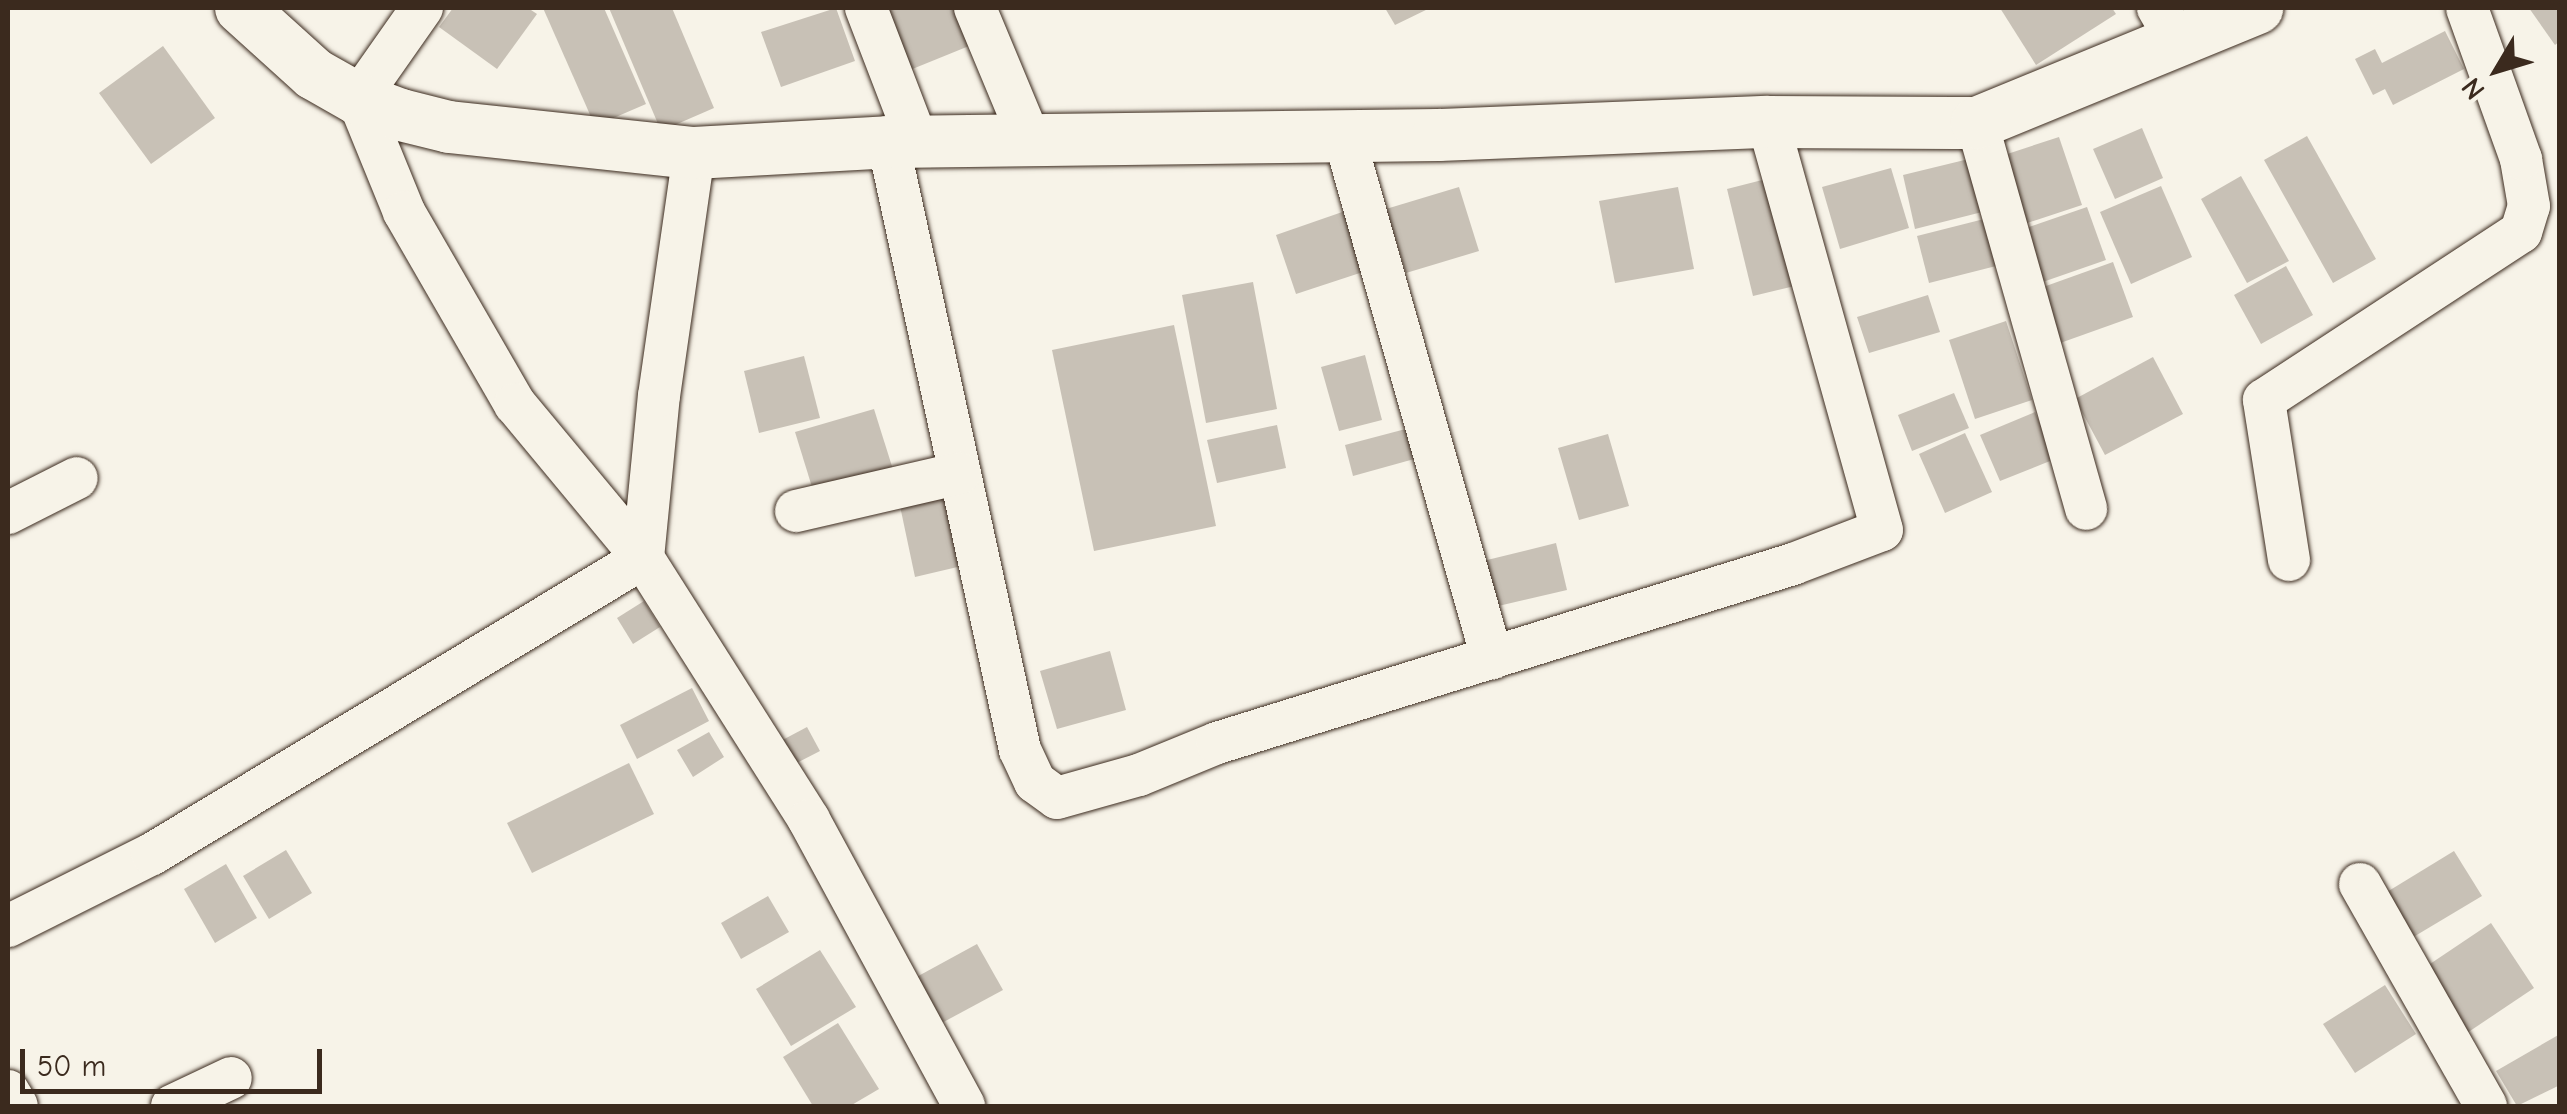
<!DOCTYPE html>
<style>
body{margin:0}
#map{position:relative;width:2567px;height:1114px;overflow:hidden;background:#f7f3e8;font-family:"Comic Neue",sans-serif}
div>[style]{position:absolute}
.building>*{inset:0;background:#c8c1b6}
.roads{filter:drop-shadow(0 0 2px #3b2a1e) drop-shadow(0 0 2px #3b2a1e)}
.minor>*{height:42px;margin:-21px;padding:0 21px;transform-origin:21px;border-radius:21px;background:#f7f3e8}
.tertiary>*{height:52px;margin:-26px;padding:0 26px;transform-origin:26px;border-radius:26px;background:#f7f3e8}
span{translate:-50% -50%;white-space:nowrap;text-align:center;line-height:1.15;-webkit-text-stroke:8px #f7f3e8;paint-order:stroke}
.frame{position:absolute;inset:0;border:10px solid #3b2a1e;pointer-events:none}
.north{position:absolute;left:2447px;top:20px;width:100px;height:100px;-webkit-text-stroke:8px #f7f3e8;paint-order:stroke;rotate:232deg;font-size:28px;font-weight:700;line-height:40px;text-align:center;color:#3b2a1e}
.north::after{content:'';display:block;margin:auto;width:35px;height:45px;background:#3b2a1e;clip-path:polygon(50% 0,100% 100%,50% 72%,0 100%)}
.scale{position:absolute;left:20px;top:1049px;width:302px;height:45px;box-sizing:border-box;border:5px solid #3b2a1e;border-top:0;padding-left:12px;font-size:30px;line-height:35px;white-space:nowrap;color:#3b2a1e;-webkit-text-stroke:8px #f7f3e8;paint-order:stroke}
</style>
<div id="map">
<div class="building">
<div style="clip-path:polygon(453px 8px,528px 8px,537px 14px,497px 69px,439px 27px)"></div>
<div style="clip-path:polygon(543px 8px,604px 8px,646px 104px,595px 126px)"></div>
<div style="clip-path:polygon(609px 8px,672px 8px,714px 108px,661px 131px)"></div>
<div style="clip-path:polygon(836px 8px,855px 61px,781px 87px,761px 32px)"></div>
<div style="clip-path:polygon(880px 8px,954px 8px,969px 46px,905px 72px)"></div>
<div style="clip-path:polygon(1385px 8px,1430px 8px,1395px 25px)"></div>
<div style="clip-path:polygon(2000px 8px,2112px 8px,2116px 14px,2036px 65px)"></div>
<div style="clip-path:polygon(2529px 8px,2560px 8px,2560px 41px,2555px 45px)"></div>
<div style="clip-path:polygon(2445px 31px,2464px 69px,2393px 105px,2385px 89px,2373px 95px,2355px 59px,2375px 49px,2382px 63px)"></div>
<div style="clip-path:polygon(163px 46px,215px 118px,151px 164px,99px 93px)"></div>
<div style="clip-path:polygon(2142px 128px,2163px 178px,2115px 199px,2093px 149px)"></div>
<div style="clip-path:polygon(2307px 136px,2376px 259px,2333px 283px,2264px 160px)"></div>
<div style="clip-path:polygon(2059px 137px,2082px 205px,2015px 227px,1992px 159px)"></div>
<div style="clip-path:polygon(1981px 156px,1994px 209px,1915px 229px,1903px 175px)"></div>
<div style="clip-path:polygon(1891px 168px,1909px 228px,1840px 249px,1822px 187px)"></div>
<div style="clip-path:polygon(2241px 176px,2289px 261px,2247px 283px,2201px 199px)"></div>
<div style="clip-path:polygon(1774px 177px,1799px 285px,1753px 296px,1727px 189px)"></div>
<div style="clip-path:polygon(2161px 186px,2192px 257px,2131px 284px,2100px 212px)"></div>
<div style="clip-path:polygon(1459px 187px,1479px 251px,1406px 273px,1386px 209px)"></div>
<div style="clip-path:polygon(1678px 187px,1694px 269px,1615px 283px,1599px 201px)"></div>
<div style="clip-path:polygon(2087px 207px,2106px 260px,2031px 286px,2012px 233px)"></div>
<div style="clip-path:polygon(1348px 210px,1369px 270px,1296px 294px,1276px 235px)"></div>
<div style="clip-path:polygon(1992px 217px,2004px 264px,1929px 283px,1917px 236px)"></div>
<div style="clip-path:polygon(2113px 262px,2133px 317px,2049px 347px,2029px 292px)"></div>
<div style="clip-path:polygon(2286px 266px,2313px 315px,2261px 344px,2234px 295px)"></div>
<div style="clip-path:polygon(1253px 282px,1277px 409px,1206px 423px,1182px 295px)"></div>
<div style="clip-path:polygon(1928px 295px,1940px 332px,1869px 353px,1857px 317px)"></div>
<div style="clip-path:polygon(2006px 321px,2032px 400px,1975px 419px,1949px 340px)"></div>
<div style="clip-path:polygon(1174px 325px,1216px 526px,1094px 551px,1052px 350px)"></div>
<div style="clip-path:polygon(1365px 355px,1382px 420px,1339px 431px,1321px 367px)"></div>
<div style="clip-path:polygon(804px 356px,820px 418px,759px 433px,744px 371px)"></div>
<div style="clip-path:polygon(2153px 357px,2183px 414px,2105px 455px,2075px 399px)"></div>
<div style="clip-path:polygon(1954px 393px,1969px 428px,1912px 451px,1898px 415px)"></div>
<div style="clip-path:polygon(874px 409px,895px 476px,816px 500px,795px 432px)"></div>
<div style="clip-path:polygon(2035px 412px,2055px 459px,2000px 481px,1980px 435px)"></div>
<div style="clip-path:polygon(1277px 425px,1286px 468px,1217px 483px,1207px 440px)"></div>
<div style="clip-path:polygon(1417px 426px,1425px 456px,1353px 476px,1345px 445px)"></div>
<div style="clip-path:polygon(1965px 433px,1992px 492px,1945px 513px,1919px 454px)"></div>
<div style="clip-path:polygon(1608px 434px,1629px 506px,1579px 520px,1558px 448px)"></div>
<div style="clip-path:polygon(951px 495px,966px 565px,915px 577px,900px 506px)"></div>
<div style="clip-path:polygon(1556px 543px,1567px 590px,1494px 607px,1483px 561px)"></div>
<div style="clip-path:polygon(644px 601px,660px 627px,633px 644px,617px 618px)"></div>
<div style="clip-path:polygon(1110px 651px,1126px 710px,1057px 729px,1040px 671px)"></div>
<div style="clip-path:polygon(692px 688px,709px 721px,637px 759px,620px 725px)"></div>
<div style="clip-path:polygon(807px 727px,820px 751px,787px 768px,775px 744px)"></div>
<div style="clip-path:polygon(709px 732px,724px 757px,693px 777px,677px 750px)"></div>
<div style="clip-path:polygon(629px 763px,654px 814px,532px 873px,507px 823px)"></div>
<div style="clip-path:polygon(286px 850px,312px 893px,269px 919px,243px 876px)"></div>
<div style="clip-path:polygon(2454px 851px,2482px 896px,2410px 939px,2382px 895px)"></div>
<div style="clip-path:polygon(226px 864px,257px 918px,215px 943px,184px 889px)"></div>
<div style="clip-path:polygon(768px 896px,789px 932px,741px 959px,721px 923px)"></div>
<div style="clip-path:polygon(2491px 923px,2534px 988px,2467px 1033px,2424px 968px)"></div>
<div style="clip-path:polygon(977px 944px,1003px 990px,925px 1032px,900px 986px)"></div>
<div style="clip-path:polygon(820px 950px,856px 1007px,791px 1046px,756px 989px)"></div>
<div style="clip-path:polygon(2385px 985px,2416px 1034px,2355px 1073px,2323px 1024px)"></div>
<div style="clip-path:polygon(838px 1023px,879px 1089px,850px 1106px,813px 1106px,783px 1057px)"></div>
<div style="clip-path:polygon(2560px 1034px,2560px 1085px,2517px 1106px,2496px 1071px)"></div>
</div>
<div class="roads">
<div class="minor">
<div style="left:422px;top:8px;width:111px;rotate:125.1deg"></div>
<div style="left:358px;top:99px;width:122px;rotate:67.8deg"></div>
<div style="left:404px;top:212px;width:222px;rotate:60deg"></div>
<div style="left:515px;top:404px;width:200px;rotate:50.3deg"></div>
<div style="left:643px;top:558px;width:310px;rotate:57.6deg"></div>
<div style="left:809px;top:820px;width:325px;rotate:61.5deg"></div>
<div style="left:866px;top:8px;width:142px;rotate:69deg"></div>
<div style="left:975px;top:8px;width:143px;rotate:67.4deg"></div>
<div style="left:2158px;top:8px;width:34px;rotate:60deg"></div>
<div style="left:1977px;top:123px;width:401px;rotate:74.2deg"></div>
<div style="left:1344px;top:136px;width:543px;rotate:74.17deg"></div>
<div style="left:888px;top:142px;width:622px;rotate:77.75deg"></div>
<div style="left:1020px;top:750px;width:35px;rotate:65deg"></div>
<div style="left:1035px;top:782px;width:27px;rotate:36deg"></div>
<div style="left:1057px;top:798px;width:85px;rotate:-15.7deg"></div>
<div style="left:1139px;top:775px;width:84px;rotate:-22.3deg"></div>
<div style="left:1217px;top:743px;width:603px;rotate:-17.26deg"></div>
<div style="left:1793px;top:564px;width:95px;rotate:-20.9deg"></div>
<div style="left:1882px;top:530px;width:424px;rotate:-105.6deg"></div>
<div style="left:796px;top:511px;width:168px;rotate:-13deg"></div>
<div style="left:8px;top:513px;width:77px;rotate:-26.9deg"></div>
<div style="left:2289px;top:560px;width:162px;rotate:-98.9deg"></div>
<div style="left:2264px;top:400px;width:307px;rotate:-33.2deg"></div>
<div style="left:2521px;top:232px;width:27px;rotate:-73deg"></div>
<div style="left:2529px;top:206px;width:48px;rotate:-99.7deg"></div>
<div style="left:2521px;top:159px;width:160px;rotate:-109.7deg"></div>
<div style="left:2360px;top:884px;width:255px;rotate:60.4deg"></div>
<div style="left:8px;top:926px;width:161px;rotate:-26.6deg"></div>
<div style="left:152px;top:854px;width:573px;rotate:-31.08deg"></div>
<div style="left:643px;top:558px;width:163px;rotate:-84.4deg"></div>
<div style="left:659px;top:396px;width:246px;rotate:-81.8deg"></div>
<div style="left:8px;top:1091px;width:17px;rotate:59deg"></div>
<div style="left:172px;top:1106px;width:65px;rotate:-25.4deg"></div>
</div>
<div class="tertiary">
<div style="left:241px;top:8px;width:98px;rotate:42.1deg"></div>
<div style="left:314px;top:74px;width:51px;rotate:29.6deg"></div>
<div style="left:358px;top:99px;width:46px;rotate:20.4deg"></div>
<div style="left:401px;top:115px;width:49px;rotate:14deg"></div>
<div style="left:449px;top:127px;width:246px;rotate:6.1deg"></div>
<div style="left:694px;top:153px;width:194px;rotate:-3.2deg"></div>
<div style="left:888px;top:142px;width:550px;rotate:-0.73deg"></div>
<div style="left:1438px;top:135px;width:330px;rotate:-2.3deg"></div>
<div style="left:1768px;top:122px;width:209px;rotate:0.3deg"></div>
<div style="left:1977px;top:123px;width:303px;rotate:-22.3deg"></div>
</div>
</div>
<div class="frame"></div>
<div class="north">N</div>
<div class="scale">50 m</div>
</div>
